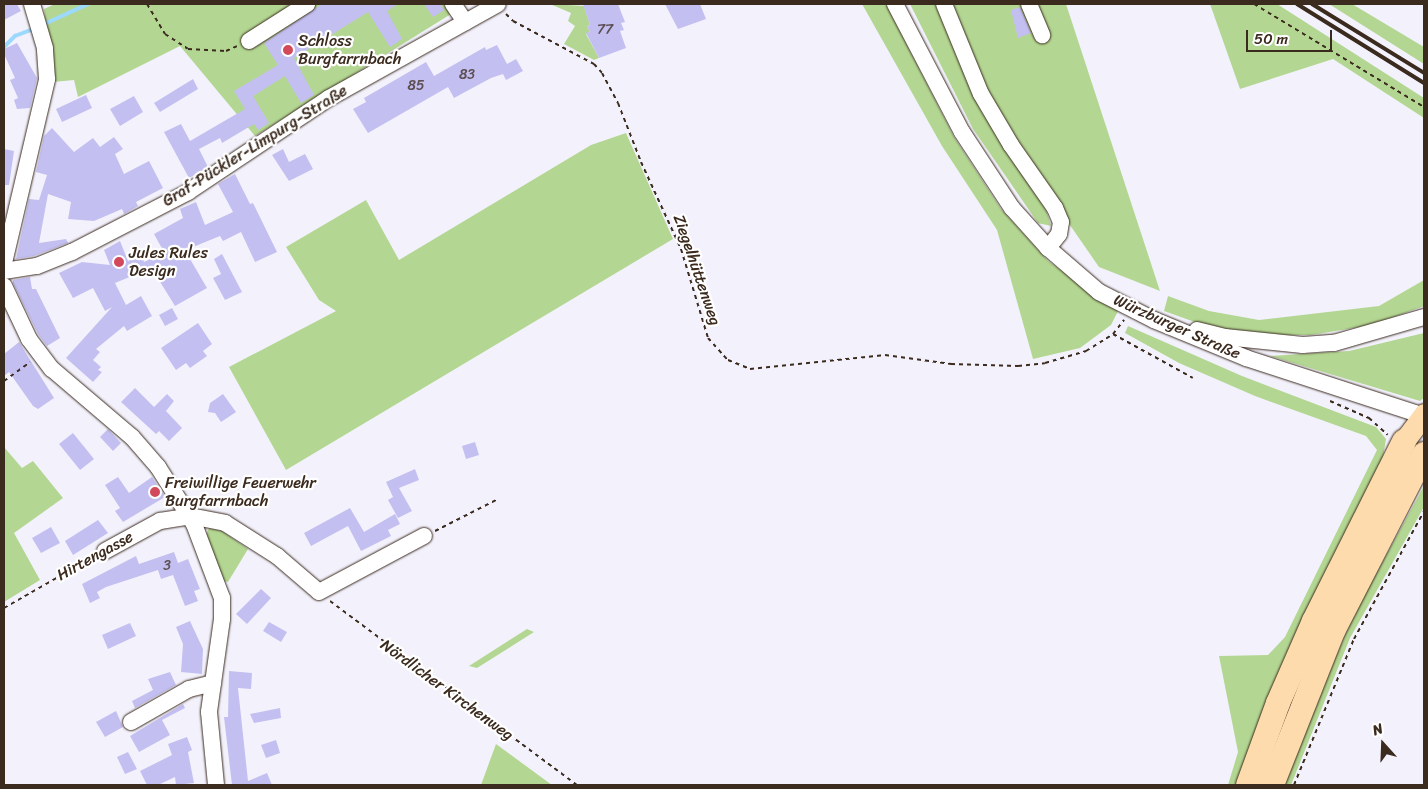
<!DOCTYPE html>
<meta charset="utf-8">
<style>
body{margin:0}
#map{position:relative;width:1428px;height:789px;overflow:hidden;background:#f3f2fc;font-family:Sriracha,sans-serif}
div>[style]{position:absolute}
.green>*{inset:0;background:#b3d792}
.stream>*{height:4px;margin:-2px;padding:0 2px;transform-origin:2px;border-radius:2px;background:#9cd9fd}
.building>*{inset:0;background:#c3bff1}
.path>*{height:2px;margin-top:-1px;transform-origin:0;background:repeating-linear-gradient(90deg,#3b2a1e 0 4px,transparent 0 8px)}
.roads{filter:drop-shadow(0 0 1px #3b2a1e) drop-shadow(0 0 1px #3b2a1e)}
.minor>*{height:16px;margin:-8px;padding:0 8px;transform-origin:8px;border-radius:8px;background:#fff}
.major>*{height:21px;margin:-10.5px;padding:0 10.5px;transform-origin:10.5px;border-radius:10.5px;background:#fedbac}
.highway>*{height:24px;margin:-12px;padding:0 12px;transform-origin:12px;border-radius:12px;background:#fedbac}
.rail>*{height:4px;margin:-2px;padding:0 2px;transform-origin:2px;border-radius:2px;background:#3b2a1e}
.dots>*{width:14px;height:14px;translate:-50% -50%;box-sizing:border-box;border:2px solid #fff;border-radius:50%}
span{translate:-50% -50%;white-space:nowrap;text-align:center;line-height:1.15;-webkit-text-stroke:4.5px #fff;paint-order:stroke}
.number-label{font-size:14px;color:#5d4f53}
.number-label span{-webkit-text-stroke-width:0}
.poi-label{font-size:16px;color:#3b2a1e}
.left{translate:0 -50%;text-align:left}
.street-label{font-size:16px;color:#3b2a1e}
.frame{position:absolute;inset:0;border:5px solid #3b2a1e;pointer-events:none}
.north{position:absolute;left:1358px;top:719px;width:50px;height:50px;-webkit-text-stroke:4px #fff;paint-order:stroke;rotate:340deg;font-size:14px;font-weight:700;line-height:20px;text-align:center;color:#3b2a1e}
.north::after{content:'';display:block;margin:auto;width:18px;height:22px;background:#3b2a1e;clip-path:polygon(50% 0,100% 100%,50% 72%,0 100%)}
.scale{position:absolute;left:1246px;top:30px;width:86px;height:22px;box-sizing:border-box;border:2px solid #3b2a1e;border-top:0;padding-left:6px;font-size:15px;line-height:18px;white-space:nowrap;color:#3b2a1e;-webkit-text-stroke:4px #fff;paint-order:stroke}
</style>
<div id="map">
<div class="green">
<div style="clip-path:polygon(55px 4px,467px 4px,255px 136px,180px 46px,78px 97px,74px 80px,53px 82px,44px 9px)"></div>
<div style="clip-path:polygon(550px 4px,584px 6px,590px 25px,587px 26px,590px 32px,586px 34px,599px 58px,594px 60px,564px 44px,575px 26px,568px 21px,571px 13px)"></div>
<div style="clip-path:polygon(862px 4px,886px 4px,954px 137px,1001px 209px,1048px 261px,1118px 311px,1111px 325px,1080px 348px,1033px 359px,997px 230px,942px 146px)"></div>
<div style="clip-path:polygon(910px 4px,940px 4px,1045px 206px,1051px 226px,1038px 223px,973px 129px)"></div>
<div style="clip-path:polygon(953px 4px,1066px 4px,1160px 291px,1099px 267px,1029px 166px,991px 100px)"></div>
<div style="clip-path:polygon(1210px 4px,1277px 4px,1424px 98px,1424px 118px,1333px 59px,1240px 89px)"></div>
<div style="clip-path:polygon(1329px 4px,1352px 4px,1424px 47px,1424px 64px)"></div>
<div style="clip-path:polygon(626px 133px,673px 239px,286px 470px,229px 367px,336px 311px,319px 300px,286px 247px,366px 200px,399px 260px,591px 145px)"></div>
<div style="clip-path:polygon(1424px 280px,1424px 306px,1372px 325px,1311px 335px,1261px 335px,1203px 325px,1164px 311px,1168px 296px,1209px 311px,1259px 320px,1379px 306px)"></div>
<div style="clip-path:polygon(1128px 326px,1242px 376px,1376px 427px,1386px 439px,1382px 463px,1237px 785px,1228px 785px,1238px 752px,1219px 656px,1268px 655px,1285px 637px,1377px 450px,1366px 436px,1255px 396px,1179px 363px,1125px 333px)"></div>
<div style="clip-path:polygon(1424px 333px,1424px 398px,1420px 401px,1270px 356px,1349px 351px)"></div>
<div style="clip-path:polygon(4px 447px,22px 468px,33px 461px,63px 498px,14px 533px,40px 580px,4px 602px)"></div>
<div style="clip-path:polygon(1424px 486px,1424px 507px,1350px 638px,1291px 785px,1281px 785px,1354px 614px)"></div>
<div style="clip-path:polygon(209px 528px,222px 531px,248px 549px,228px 582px,223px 581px,206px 535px)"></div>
<div style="clip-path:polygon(527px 629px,534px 632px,477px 668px,469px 666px)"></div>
<div style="clip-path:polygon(496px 744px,552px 785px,481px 785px)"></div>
</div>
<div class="stream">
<div style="left:42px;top:25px;width:51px;rotate:-24.5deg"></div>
<div style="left:4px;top:47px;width:16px;rotate:-45deg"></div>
<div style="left:15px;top:36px;width:22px;rotate:-21deg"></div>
</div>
<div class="building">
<div style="clip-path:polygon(4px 4px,17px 4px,21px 11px,4px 20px)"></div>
<div style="clip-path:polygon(322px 4px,398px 4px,387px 11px,402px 39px,390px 47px,368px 12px,294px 58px,314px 95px,301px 103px,285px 76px,253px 96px,269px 123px,258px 130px,254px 124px,222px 143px,220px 138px,199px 149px,208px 167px,189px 178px,164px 132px,181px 124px,190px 141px,245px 109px,234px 91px,278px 65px,264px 43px)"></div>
<div style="clip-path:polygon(424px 4px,440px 4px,444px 10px,433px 17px)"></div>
<div style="clip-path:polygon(583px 4px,618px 4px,625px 22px,621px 23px,624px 30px,620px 31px,626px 48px,599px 58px,586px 33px,590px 32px,587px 26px,590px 25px)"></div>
<div style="clip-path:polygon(665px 4px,700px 4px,706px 19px,678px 29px)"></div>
<div style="clip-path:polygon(1020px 7px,1031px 33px,1018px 38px,1011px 10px)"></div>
<div style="clip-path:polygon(17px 43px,37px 78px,30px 108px,17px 109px,14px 100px,18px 98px,10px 80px,15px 78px,4px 54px,4px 49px)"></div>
<div style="clip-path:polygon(497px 45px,507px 64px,516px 59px,523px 71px,506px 80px,503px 74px,491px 78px,454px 98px,448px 87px,368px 133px,353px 109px,366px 102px,364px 98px,426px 62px,434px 76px,485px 47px,486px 50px)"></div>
<div style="clip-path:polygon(193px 79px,198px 89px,160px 112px,154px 103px)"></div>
<div style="clip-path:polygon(86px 95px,92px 108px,62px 122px,56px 109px)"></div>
<div style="clip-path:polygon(134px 96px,143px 112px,120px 126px,110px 109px)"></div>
<div style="clip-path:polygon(52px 128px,74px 152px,93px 138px,100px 147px,114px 137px,123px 149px,115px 154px,124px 174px,149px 161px,163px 188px,136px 202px,138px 206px,124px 214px,122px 209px,94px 221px,68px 219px,71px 202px,48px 194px,39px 243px,66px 239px,68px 243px,34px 256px,16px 259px,29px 199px,39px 200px,47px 175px,36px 172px,44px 136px)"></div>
<div style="clip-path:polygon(4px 149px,14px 151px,9px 185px,4px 185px)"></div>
<div style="clip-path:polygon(283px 149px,289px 162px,305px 154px,313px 169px,289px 181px,272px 155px)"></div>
<div style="clip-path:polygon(235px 174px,250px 204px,253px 203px,277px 252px,255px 262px,241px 232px,223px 241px,220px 236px,193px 247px,197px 256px,190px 259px,207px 288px,175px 306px,154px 272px,146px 275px,144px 271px,115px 283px,126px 305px,141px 296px,152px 316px,127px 331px,124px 326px,96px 349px,100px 352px,93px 360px,101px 367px,98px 370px,102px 372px,93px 382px,66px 358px,112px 307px,105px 311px,93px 288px,73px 298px,59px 273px,82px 262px,110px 265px,104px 250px,120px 241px,128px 261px,142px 255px,144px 262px,164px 252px,154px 234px,183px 218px,180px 209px,196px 202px,205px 225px,233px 212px,218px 184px)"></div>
<div style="clip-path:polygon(222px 254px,242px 292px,225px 300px,213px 278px,221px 274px,214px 259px)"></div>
<div style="clip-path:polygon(30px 277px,32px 289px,36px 289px,60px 338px,47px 346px,38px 334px,13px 283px,13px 280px)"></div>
<div style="clip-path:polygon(172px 308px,178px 319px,165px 326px,159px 315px)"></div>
<div style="clip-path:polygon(198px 323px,212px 344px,203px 351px,207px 356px,190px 368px,186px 363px,176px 370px,161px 348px)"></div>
<div style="clip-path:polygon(19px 342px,54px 398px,38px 409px,33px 406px,9px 372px,4px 376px,4px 354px)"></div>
<div style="clip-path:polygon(135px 388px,154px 407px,167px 394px,174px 401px,166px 411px,182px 428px,169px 441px,159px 431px,156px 434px,121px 402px)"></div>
<div style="clip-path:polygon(223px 394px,236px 412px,221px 422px,215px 413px,208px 412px,210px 403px)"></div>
<div style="clip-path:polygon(108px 429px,121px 443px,113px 451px,100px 437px)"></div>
<div style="clip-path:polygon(73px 433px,94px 459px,80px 470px,59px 444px)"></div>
<div style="clip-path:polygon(475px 442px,479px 455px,466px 459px,462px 446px)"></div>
<div style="clip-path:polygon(415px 469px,419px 480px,399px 488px,412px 511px,398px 518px,388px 500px,393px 497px,386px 482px)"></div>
<div style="clip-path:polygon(118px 477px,129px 493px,152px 477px,165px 497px,123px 522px,115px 511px,120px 508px,105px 485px)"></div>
<div style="clip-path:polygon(350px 508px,364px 532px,395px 514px,400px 524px,388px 530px,391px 536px,361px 551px,348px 526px,311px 546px,304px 533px)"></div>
<div style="clip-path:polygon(98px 520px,108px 533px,73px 555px,65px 541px)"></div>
<div style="clip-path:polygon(51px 527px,60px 543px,41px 553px,32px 538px)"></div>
<div style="clip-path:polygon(174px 552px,178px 563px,188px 559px,200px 589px,194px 591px,198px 601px,185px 606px,173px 575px,161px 579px,158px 570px,106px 587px,97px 592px,100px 598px,90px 603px,82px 584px,136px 556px,139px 564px)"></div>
<div style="clip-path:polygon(261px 589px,271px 598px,247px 624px,236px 614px)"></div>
<div style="clip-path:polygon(190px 621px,203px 649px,202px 674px,181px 672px,183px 644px,176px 627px)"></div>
<div style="clip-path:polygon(269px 622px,287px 632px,281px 642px,263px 631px)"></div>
<div style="clip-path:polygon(130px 623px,136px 636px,108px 649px,102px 635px)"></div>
<div style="clip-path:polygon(229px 671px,252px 673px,251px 689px,238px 688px,248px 781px,267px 773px,272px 785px,232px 785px,224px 717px,228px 717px)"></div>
<div style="clip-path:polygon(170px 672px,176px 685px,135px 708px,132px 701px,153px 690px,148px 679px)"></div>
<div style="clip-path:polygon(183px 704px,185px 708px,162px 720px,170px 735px,139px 752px,130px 736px)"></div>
<div style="clip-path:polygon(280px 708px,281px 718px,254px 723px,250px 714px)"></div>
<div style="clip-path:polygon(116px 711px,123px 727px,105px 737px,96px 722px)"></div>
<div style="clip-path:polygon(187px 737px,192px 750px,188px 752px,194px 783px,176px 785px,175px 777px,158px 785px,147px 785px,140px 771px,172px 755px,168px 744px)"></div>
<div style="clip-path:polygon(276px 740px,280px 753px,266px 758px,261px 745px)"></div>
<div style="clip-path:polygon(128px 752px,137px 769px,125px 774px,117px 757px)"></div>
</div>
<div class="path">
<div style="left:147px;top:4px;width:35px;rotate:59deg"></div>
<div style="left:165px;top:34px;width:27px;rotate:33deg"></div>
<div style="left:188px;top:49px;width:38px;rotate:3deg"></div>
<div style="left:226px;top:51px;width:12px;rotate:-24deg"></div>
<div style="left:1254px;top:4px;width:199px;rotate:31.2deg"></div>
<div style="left:506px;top:14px;width:10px;rotate:45deg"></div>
<div style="left:513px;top:21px;width:92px;rotate:28deg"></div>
<div style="left:594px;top:64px;width:12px;rotate:48deg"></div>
<div style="left:602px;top:73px;width:34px;rotate:62deg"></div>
<div style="left:618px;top:103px;width:63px;rotate:68.7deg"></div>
<div style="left:641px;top:162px;width:96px;rotate:65.3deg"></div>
<div style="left:681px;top:249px;width:93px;rotate:73.1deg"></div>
<div style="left:708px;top:338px;width:30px;rotate:48deg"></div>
<div style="left:728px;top:360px;width:24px;rotate:22deg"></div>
<div style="left:750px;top:369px;width:136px;rotate:-5.9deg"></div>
<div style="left:885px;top:355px;width:67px;rotate:7.8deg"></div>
<div style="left:951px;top:364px;width:67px;rotate:1.7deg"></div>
<div style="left:1018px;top:366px;width:27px;rotate:-6deg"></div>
<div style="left:1045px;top:363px;width:43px;rotate:-16.3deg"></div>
<div style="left:1086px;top:351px;width:32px;rotate:-32deg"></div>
<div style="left:1113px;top:334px;width:18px;rotate:-52deg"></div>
<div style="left:1113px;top:334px;width:91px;rotate:28.8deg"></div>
<div style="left:4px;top:381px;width:32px;rotate:-36deg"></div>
<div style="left:1330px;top:401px;width:43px;rotate:23.6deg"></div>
<div style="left:1369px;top:418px;width:25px;rotate:42deg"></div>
<div style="left:435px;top:531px;width:71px;rotate:-26.9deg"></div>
<div style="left:330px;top:601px;width:308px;rotate:36.7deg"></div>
<div style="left:4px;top:608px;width:103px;rotate:-29.8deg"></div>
<div style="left:1294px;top:785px;width:158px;rotate:-67.7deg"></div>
<div style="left:1354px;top:639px;width:146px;rotate:-61.3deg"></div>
</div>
<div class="roads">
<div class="minor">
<div style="left:453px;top:4px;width:22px;rotate:56deg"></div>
<div style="left:895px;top:4px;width:144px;rotate:62.4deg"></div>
<div style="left:962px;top:132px;width:91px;rotate:56.7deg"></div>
<div style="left:1012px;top:208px;width:54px;rotate:48deg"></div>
<div style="left:1048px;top:248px;width:67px;rotate:40.8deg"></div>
<div style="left:1099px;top:292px;width:62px;rotate:27deg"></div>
<div style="left:1154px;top:320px;width:100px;rotate:22.4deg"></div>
<div style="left:1246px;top:358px;width:187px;rotate:18deg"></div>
<div style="left:944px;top:4px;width:97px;rotate:67.7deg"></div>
<div style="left:981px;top:94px;width:59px;rotate:59.5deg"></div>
<div style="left:1011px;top:145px;width:77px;rotate:55.1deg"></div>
<div style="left:1055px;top:208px;width:15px;rotate:67deg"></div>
<div style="left:1061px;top:222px;width:12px;rotate:99deg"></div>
<div style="left:1059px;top:234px;width:18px;rotate:128deg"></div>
<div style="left:1029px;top:4px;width:34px;rotate:67deg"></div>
<div style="left:249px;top:41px;width:69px;rotate:-32.5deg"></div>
<div style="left:4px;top:263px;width:189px;rotate:-76.8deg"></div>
<div style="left:47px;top:79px;width:31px;rotate:-94deg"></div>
<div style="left:45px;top:48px;width:46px;rotate:-106.5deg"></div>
<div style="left:4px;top:271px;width:33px;rotate:-9deg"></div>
<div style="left:37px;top:266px;width:38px;rotate:-22deg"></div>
<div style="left:72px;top:252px;width:131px;rotate:-27.3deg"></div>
<div style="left:188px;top:192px;width:169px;rotate:-33.7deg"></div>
<div style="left:329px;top:98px;width:193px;rotate:-29.1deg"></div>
<div style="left:4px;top:286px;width:59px;rotate:64.7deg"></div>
<div style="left:29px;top:339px;width:38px;rotate:53deg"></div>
<div style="left:52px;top:369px;width:105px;rotate:40.4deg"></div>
<div style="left:132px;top:437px;width:40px;rotate:49deg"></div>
<div style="left:158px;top:467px;width:67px;rotate:57.7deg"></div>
<div style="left:194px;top:524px;width:79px;rotate:69.3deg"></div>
<div style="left:222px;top:598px;width:21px;rotate:90deg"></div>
<div style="left:222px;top:619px;width:94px;rotate:98deg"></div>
<div style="left:209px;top:712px;width:73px;rotate:84.5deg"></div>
<div style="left:1197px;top:330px;width:29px;rotate:14deg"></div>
<div style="left:1225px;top:337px;width:78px;rotate:5.9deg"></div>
<div style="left:1303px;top:345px;width:31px;rotate:-4deg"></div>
<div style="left:1334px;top:343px;width:94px;rotate:-16.1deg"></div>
<div style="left:105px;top:551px;width:63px;rotate:-28.6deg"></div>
<div style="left:160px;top:521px;width:30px;rotate:-9deg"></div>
<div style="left:190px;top:516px;width:36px;rotate:11deg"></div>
<div style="left:225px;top:523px;width:62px;rotate:32.4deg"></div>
<div style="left:277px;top:556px;width:55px;rotate:40.6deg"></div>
<div style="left:319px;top:592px;width:119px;rotate:-28.1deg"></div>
<div style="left:131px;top:722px;width:67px;rotate:-29.6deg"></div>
<div style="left:189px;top:689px;width:25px;rotate:-14deg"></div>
</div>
<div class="major">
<div style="left:1404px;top:441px;width:34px;rotate:-53deg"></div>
</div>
<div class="highway">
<div style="left:1248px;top:785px;width:87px;rotate:-69.9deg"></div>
<div style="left:1278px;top:703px;width:90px;rotate:-66.3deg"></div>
<div style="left:1314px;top:621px;width:201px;rotate:-63.4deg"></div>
<div style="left:1272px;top:785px;width:166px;rotate:-68.4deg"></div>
<div style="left:1333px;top:631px;width:199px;rotate:-62.8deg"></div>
</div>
</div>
<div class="rail">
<div style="left:1297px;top:4px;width:150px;rotate:31.9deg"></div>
<div style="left:1312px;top:4px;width:132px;rotate:31.6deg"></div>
</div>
<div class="dots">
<div style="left:288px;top:50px;background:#d1495b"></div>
<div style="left:119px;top:262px;background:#d1495b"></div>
<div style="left:155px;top:492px;background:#d1495b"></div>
</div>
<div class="number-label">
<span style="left:605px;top:30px">77</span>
<span style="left:467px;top:75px">83</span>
<span style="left:416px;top:86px">85</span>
<span style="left:167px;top:566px">3</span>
</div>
<div class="poi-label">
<span class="left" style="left:298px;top:50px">Schloss<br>Burgfarrnbach</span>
<span class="left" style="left:129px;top:262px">Jules Rules<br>Design</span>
<span class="left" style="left:165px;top:492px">Freiwillige Feuerwehr<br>Burgfarrnbach</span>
</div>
<div class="street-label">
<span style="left:255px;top:146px;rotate:-32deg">Graf-Pückler-Limpurg-Straße</span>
<span style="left:697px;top:270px;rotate:71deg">Ziegelhüttenweg</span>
<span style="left:1177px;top:327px;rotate:24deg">Würzburger Straße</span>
<span style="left:95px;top:556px;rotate:-29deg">Hirtengasse</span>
<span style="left:447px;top:690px;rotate:36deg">Nördlicher Kirchenweg</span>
</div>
<div class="frame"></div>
<div class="north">N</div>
<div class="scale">50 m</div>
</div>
